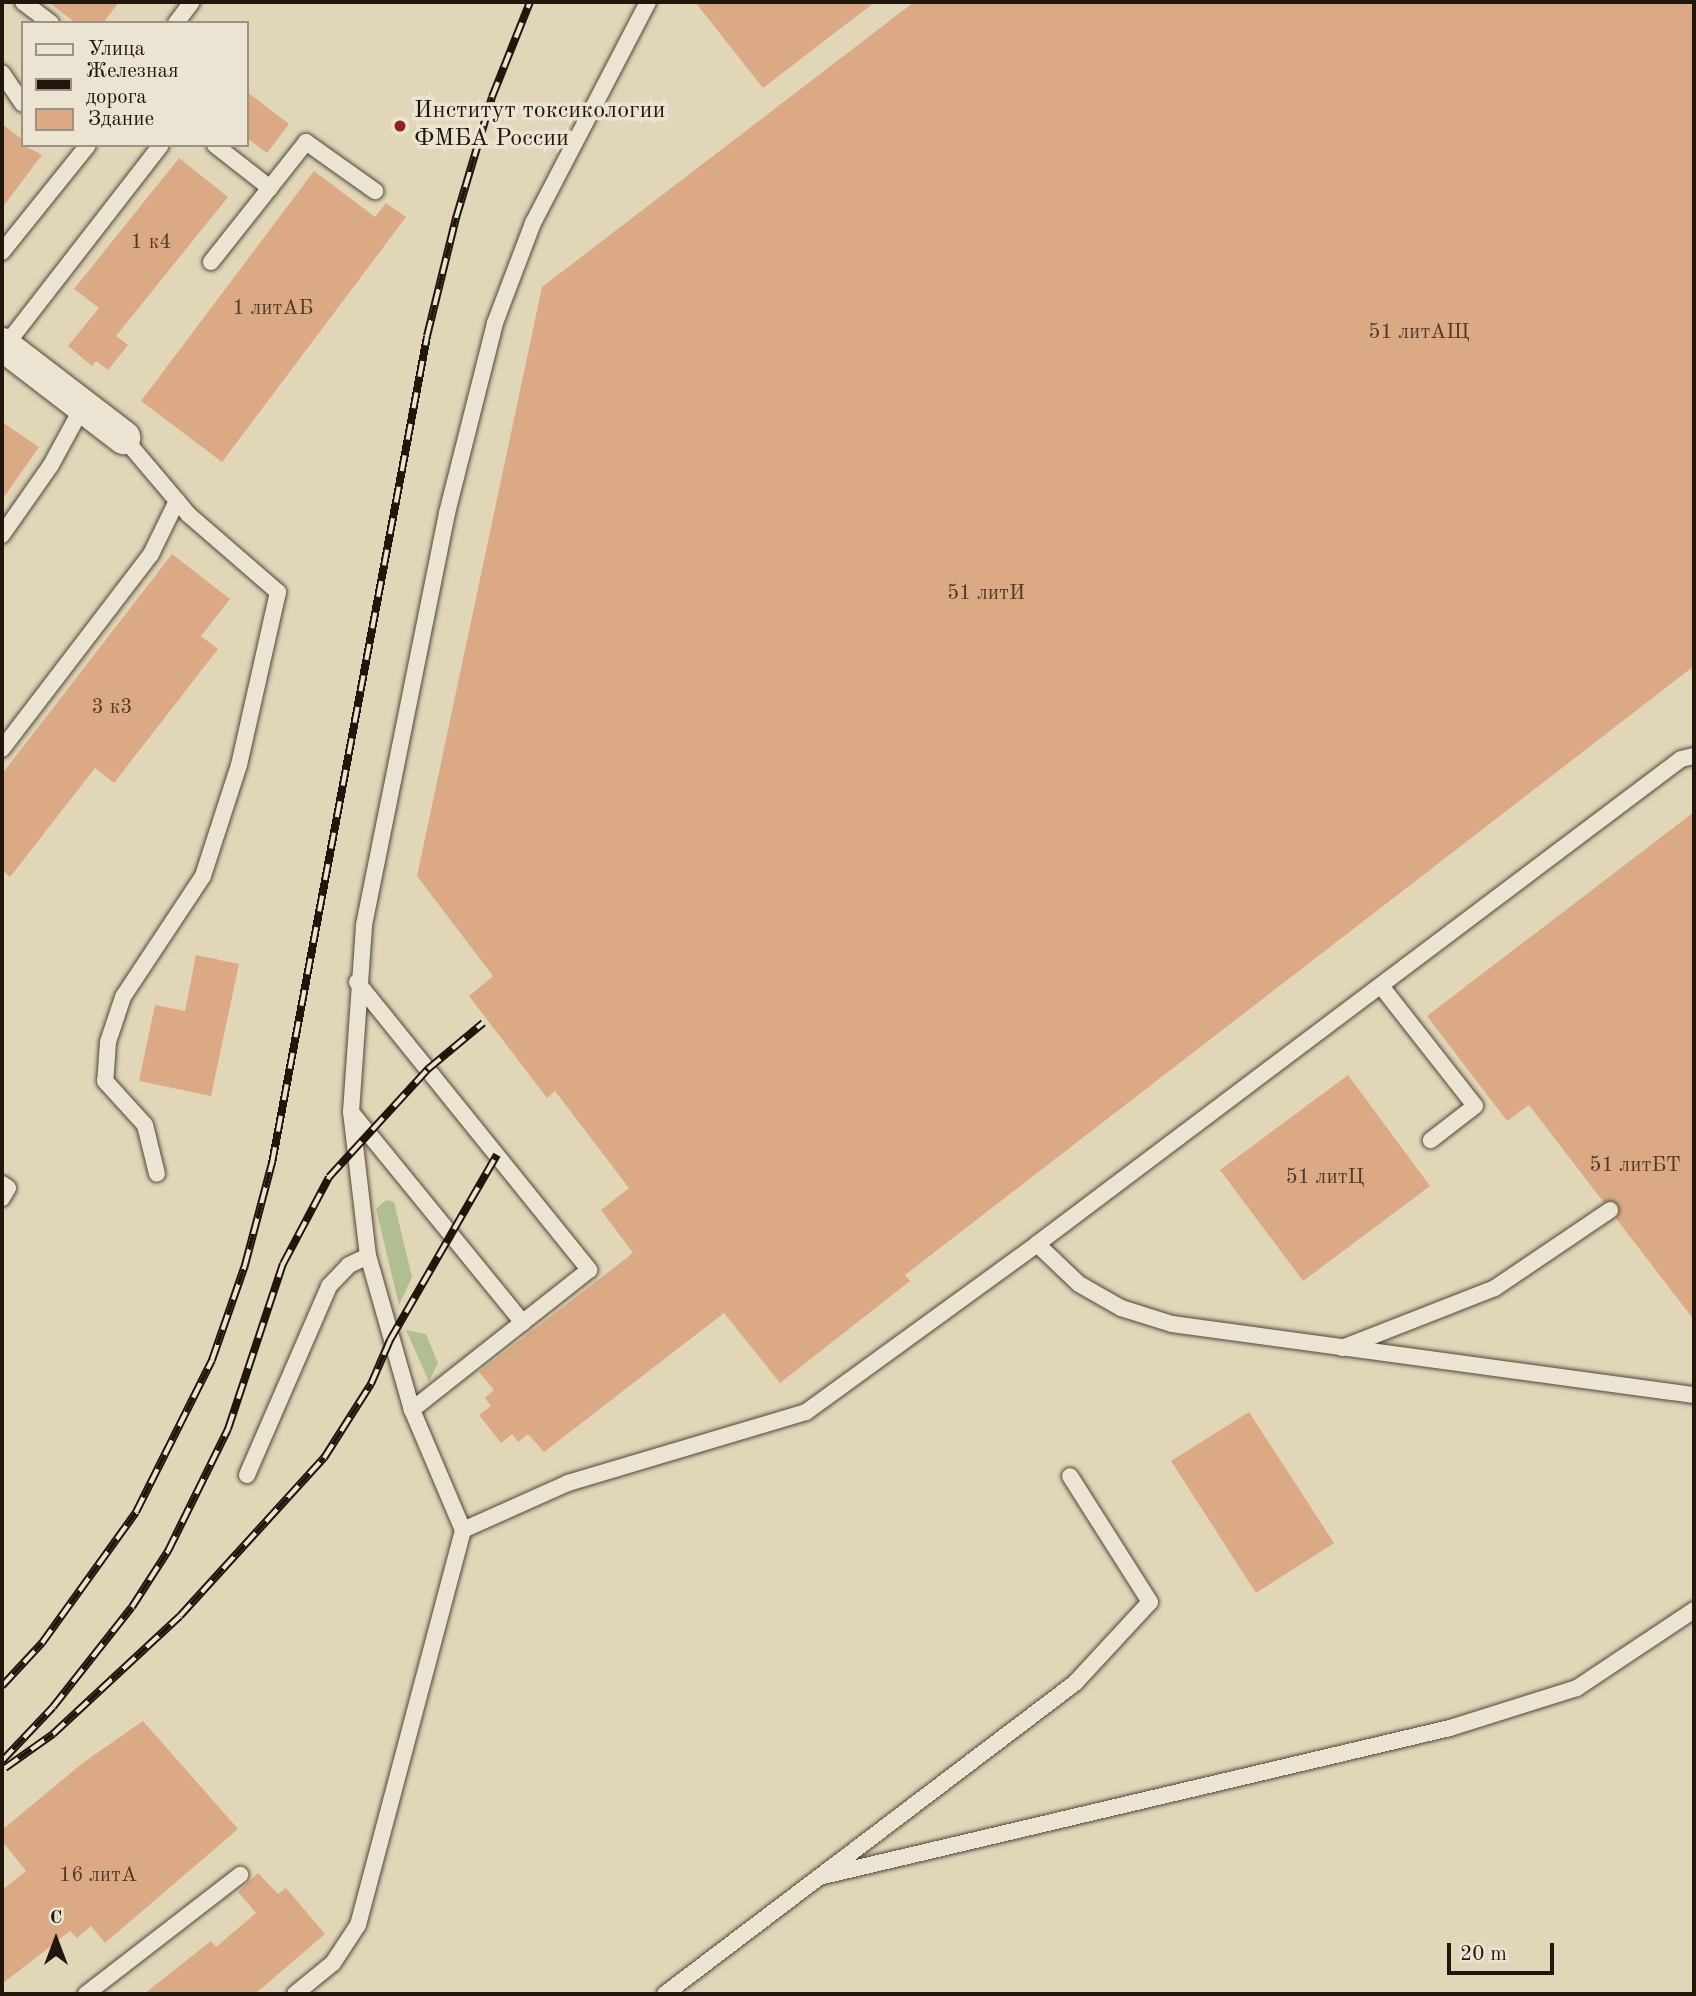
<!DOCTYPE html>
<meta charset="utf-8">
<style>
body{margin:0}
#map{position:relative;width:1696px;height:1996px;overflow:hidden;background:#e2d6b9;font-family:"Old Standard TT",serif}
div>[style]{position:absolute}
.green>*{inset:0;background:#b0be91}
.building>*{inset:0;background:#dbaa85}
.roads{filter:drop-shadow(0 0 2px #514636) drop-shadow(0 0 2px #514636)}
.service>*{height:16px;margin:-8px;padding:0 8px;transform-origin:8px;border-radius:8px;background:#ece4d2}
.minor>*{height:33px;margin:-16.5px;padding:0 16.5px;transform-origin:16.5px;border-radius:16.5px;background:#ece4d2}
.rail>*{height:8px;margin-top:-4px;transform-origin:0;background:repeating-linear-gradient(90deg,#ece4d2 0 16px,#21160b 0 32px);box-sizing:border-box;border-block:2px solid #21160b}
.dots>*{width:19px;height:19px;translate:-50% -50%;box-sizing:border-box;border:4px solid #ece4d2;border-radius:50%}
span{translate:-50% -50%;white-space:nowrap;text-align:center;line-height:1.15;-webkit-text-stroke:7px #ece4d2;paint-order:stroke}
.number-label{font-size:21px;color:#503b2a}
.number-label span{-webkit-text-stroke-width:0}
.poi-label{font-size:24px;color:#21160b}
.left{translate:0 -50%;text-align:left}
.frame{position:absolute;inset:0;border:4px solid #21160b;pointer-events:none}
.legend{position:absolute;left:21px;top:21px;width:228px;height:126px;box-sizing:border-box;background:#ece4d2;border:2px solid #9b9282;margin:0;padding:9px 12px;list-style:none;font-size:21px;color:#21160b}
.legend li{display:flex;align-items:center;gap:14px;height:35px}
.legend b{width:35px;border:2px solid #9b9282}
.north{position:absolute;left:21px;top:1905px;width:70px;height:70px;-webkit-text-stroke:5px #ece4d2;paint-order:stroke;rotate:0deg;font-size:19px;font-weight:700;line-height:28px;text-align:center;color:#21160b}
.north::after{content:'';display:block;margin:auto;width:24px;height:32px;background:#21160b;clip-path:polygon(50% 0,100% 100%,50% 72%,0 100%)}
.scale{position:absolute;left:1447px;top:1943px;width:107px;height:32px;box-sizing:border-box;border:4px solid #21160b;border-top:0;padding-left:9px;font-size:21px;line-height:24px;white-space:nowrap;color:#21160b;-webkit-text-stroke:5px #ece4d2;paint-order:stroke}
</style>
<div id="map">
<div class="green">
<div style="clip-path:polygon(386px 1200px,394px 1202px,412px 1277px,399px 1305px,376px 1209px)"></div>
<div style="clip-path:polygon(406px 1330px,426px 1334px,438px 1363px,429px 1382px)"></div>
</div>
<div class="building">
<div style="clip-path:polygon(48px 2px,119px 2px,103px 23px,76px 23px)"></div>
<div style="clip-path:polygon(695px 2px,875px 2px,763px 88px)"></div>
<div style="clip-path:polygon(914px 2px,1694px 2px,1694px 666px,905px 1275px,910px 1281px,780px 1383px,724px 1313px,544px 1452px,528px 1434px,518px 1442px,512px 1434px,501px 1443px,479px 1415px,491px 1406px,485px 1398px,494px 1390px,479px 1372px,633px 1253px,601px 1210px,629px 1188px,555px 1091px,547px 1098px,469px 996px,493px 976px,417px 876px,542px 287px)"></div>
<div style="clip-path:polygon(247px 92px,289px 124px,267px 153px,247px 138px)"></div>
<div style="clip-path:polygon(2px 124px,23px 140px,23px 145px,42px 155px,2px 208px)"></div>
<div style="clip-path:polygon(179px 158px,228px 197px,116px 336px,128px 345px,108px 370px,96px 361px,92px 366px,68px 346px,99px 308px,74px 289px)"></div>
<div style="clip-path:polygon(314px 171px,375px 217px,386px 203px,406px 217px,222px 462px,141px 401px)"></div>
<div style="clip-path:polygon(2px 422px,39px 447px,2px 500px)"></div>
<div style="clip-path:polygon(172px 554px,230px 599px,201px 636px,218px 649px,114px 783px,95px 768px,10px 877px,2px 870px,2px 774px)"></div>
<div style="clip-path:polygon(1694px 812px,1694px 1320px,1529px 1105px,1507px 1121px,1427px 1016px)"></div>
<div style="clip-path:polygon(196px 955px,239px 964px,211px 1096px,139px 1081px,155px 1005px,185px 1011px)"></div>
<div style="clip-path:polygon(1348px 1075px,1430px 1186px,1303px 1281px,1220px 1170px)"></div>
<div style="clip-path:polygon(1249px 1412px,1334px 1543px,1256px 1593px,1171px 1461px)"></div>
<div style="clip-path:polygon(143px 1721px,238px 1829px,105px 1943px,91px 1926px,77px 1938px,70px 1931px,2px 1984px,2px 1890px,26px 1871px,2px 1841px,2px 1830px,84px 1762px)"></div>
<div style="clip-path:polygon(258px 1873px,278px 1894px,286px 1888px,325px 1934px,255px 1994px,144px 1994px,211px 1941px,216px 1947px,256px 1913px,238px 1892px)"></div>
</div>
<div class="roads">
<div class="service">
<div style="left:23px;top:2px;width:35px;rotate:37deg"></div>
<div style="left:176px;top:23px;width:26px;rotate:-53deg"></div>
<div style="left:2px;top:73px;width:37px;rotate:56deg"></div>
<div style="left:215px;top:145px;width:70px;rotate:38deg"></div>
<div style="left:2px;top:252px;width:137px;rotate:-51.2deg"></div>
<div style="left:211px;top:262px;width:153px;rotate:-51.6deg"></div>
<div style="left:306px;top:142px;width:85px;rotate:35.4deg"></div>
<div style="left:5px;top:346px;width:254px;rotate:-52.2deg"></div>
<div style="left:123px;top:437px;width:102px;rotate:49.8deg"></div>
<div style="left:189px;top:515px;width:118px;rotate:40.9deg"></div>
<div style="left:278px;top:592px;width:177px;rotate:102.7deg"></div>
<div style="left:239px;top:765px;width:117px;rotate:108deg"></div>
<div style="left:203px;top:876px;width:145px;rotate:123.5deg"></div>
<div style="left:123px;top:997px;width:47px;rotate:108.4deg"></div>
<div style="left:108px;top:1042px;width:39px;rotate:94deg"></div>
<div style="left:105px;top:1081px;width:59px;rotate:47.7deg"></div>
<div style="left:145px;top:1125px;width:50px;rotate:76.2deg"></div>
<div style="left:2px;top:535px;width:85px;rotate:-55deg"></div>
<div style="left:51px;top:465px;width:67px;rotate:-61.5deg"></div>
<div style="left:2px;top:749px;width:245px;rotate:-52.6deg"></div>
<div style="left:151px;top:554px;width:59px;rotate:-63.9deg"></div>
<div style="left:357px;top:982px;width:370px;rotate:51.1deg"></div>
<div style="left:589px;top:1270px;width:226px;rotate:141.7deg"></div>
<div style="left:1381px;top:986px;width:152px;rotate:51.9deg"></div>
<div style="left:1475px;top:1106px;width:56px;rotate:142.3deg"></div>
<div style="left:351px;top:1112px;width:272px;rotate:50.8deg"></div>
<div style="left:2px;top:1184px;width:7px;rotate:34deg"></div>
<div style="left:8px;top:1188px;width:12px;rotate:121deg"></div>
<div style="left:1037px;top:1244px;width:58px;rotate:43.6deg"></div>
<div style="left:1079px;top:1284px;width:48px;rotate:29.7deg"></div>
<div style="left:1121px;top:1308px;width:53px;rotate:17.4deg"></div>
<div style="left:1172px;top:1324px;width:527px;rotate:7.75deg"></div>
<div style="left:1342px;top:1348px;width:164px;rotate:-21.4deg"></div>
<div style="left:1495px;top:1288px;width:139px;rotate:-34.1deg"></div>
<div style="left:247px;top:1475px;width:206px;rotate:-66.5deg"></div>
<div style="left:329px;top:1286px;width:29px;rotate:-46deg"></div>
<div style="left:349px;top:1265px;width:21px;rotate:-25deg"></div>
<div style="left:463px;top:1530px;width:115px;rotate:-24.1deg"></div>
<div style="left:568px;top:1483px;width:248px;rotate:-16.6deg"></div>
<div style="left:806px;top:1412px;width:286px;rotate:-36deg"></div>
<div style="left:1037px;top:1244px;width:806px;rotate:-36.98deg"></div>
<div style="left:1681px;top:759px;width:13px;rotate:-13deg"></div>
<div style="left:819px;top:1877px;width:648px;rotate:-13.29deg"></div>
<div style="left:1450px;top:1728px;width:133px;rotate:-17.5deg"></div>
<div style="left:1577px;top:1688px;width:141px;rotate:-33.7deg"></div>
<div style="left:86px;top:1994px;width:195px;rotate:-37.7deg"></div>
<div style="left:295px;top:1994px;width:49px;rotate:-39.2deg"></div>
<div style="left:333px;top:1963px;width:45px;rotate:-56.7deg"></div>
<div style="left:358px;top:1925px;width:409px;rotate:-75.1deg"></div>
<div style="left:463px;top:1530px;width:130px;rotate:-113deg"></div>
<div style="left:412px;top:1410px;width:160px;rotate:-105.9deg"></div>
<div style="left:368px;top:1256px;width:145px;rotate:-96.7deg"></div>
<div style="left:351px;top:1112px;width:187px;rotate:-86deg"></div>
<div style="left:364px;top:925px;width:420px;rotate:-78.6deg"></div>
<div style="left:447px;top:513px;width:196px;rotate:-75.8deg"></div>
<div style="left:495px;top:323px;width:107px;rotate:-69.2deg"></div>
<div style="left:533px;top:223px;width:249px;rotate:-62.5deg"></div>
<div style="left:665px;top:1994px;width:515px;rotate:-37.18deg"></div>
<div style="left:1075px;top:1683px;width:110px;rotate:-47.2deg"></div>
<div style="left:1150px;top:1602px;width:149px;rotate:-122.4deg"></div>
</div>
<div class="minor">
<div style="left:2px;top:344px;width:153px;rotate:37.5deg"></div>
</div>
</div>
<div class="rail">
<div style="left:2px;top:1686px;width:59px;rotate:-47.1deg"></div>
<div style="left:42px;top:1643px;width:161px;rotate:-54.3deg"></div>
<div style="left:136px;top:1512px;width:170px;rotate:-63.4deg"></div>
<div style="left:212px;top:1360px;width:101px;rotate:-70.8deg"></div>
<div style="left:245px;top:1265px;width:106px;rotate:-75.2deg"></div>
<div style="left:272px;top:1163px;width:841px;rotate:-79.38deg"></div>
<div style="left:427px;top:336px;width:122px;rotate:-76.2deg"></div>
<div style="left:456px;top:218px;width:126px;rotate:-73.4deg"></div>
<div style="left:492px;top:97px;width:102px;rotate:-68.2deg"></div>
<div style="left:2px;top:1761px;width:74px;rotate:-46.6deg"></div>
<div style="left:53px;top:1707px;width:127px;rotate:-51.7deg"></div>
<div style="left:132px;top:1607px;width:67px;rotate:-57.3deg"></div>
<div style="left:168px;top:1551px;width:136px;rotate:-63.8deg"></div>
<div style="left:228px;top:1429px;width:174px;rotate:-71.6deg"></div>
<div style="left:283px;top:1264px;width:98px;rotate:-62.1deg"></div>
<div style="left:329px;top:1177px;width:147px;rotate:-47.5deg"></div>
<div style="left:428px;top:1069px;width:72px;rotate:-39.9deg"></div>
<div style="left:5px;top:1768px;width:59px;rotate:-35.3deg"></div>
<div style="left:53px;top:1734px;width:173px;rotate:-42.9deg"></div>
<div style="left:180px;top:1616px;width:214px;rotate:-47.7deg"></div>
<div style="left:324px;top:1458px;width:88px;rotate:-57.6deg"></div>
<div style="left:371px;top:1384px;width:48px;rotate:-66.6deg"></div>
<div style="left:390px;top:1340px;width:214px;rotate:-60deg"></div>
</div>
<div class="dots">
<div style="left:400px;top:126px;background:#8f2418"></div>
</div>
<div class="number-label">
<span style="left:151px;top:243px">1 к4</span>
<span style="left:273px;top:309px">1 литАБ</span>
<span style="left:1419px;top:333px">51 литАЩ</span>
<span style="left:986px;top:594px">51 литИ</span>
<span style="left:112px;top:708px">3 к3</span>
<span style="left:1635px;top:1166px">51 литБТ</span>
<span style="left:1325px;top:1178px">51 литЦ</span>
<span style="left:98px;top:1876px">16 литА</span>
</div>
<div class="poi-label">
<span class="left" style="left:414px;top:126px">Институт токсикологии<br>ФМБА России</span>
</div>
<div class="frame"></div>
<ul class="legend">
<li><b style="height:9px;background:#ece4d2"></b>Улица</li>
<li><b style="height:9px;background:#21160b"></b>Железная дорога</li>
<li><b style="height:19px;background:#dbaa85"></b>Здание</li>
</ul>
<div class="north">С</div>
<div class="scale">20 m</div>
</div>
